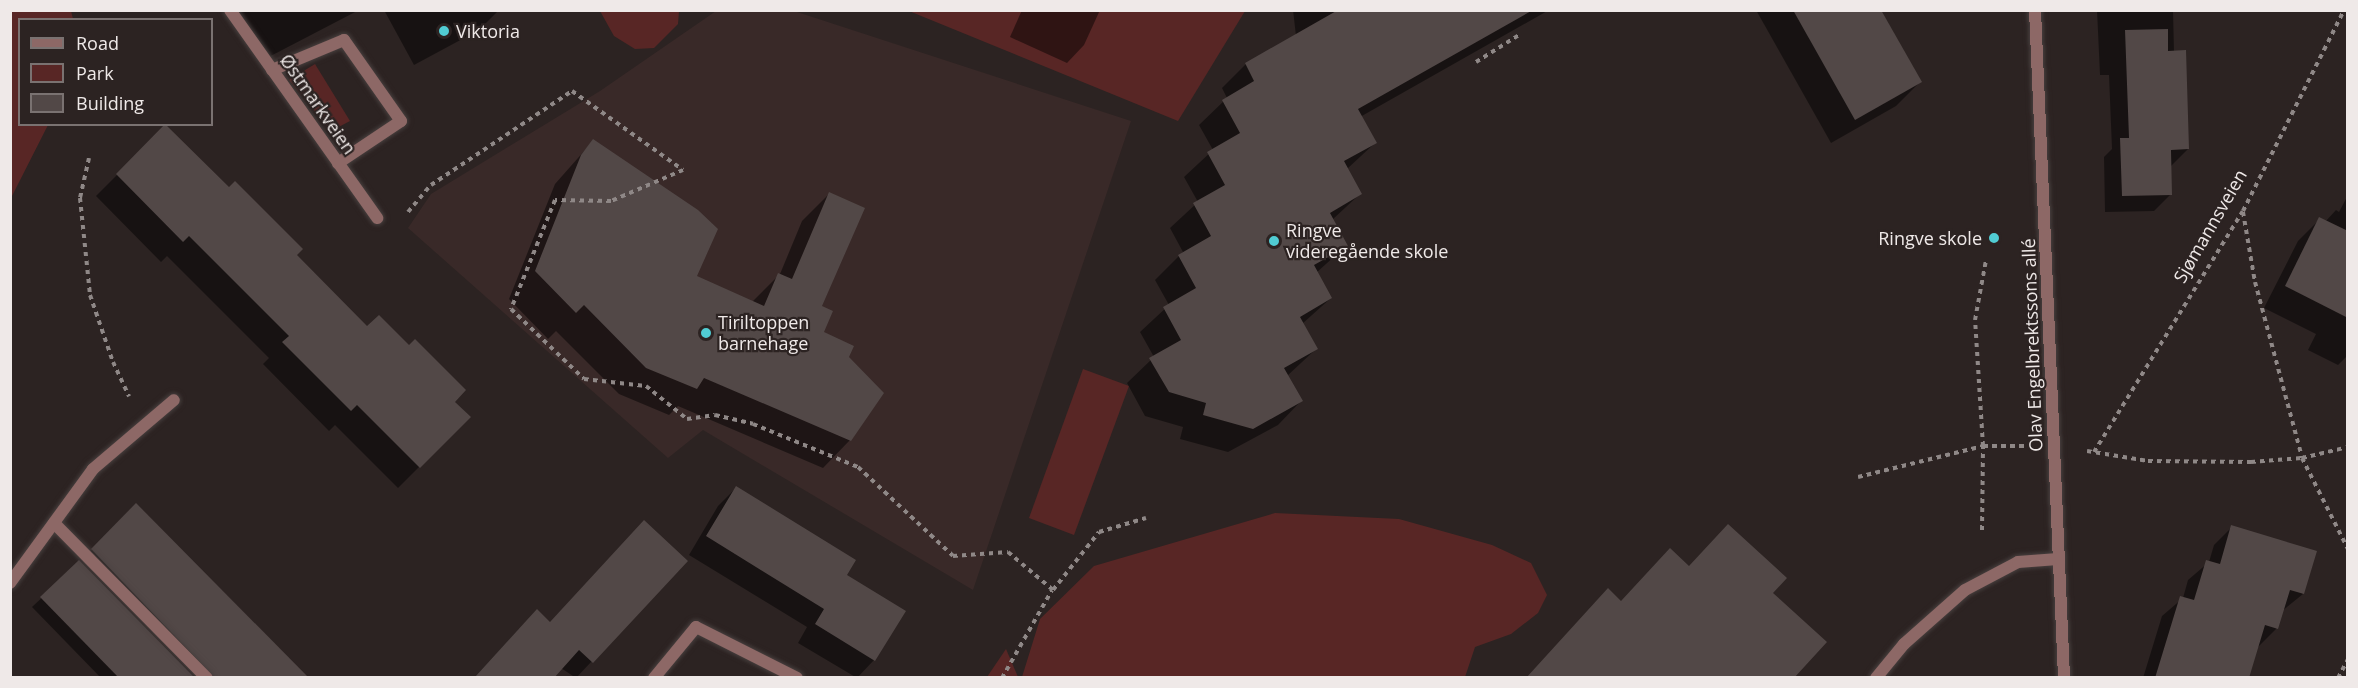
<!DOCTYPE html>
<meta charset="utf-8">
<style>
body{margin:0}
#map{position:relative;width:2358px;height:688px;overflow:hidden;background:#2c2322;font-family:"Open Sans",sans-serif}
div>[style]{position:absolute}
.built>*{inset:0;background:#392928}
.green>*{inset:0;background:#582625}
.shadow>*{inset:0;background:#0007}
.building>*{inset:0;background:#524847}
.path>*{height:4px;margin-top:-2px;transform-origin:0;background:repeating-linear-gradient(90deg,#8f8887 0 4.5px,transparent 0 9px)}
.roads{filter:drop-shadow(0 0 2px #473f3e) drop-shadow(0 0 2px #473f3e)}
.service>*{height:12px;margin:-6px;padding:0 6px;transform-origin:6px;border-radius:6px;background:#8d6866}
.minor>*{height:12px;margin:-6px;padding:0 6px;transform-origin:6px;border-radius:6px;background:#8d6866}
.tertiary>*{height:12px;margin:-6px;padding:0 6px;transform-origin:6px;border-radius:6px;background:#8d6866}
.dots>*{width:16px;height:16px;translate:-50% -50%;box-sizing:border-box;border:3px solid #2c2322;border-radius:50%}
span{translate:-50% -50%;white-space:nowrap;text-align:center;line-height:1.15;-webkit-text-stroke:4.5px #2c2322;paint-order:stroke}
.poi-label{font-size:18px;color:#efe9e8}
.left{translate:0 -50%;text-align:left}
.right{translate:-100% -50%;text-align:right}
.street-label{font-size:18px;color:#efe9e8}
.frame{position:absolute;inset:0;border:12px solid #efe9e8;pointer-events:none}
.legend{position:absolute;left:18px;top:18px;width:195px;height:108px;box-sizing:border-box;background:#2c2322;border:2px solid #7a7271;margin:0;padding:8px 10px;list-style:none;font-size:18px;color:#efe9e8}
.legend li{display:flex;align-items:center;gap:12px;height:30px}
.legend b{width:30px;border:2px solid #7a7271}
</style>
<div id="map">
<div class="built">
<div style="clip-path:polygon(716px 11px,794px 11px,1131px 121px,973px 590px,703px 430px,668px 458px,408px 228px,431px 194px,600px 91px)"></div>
</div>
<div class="green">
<div style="clip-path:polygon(11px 10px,71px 11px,73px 19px,20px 20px,20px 124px,48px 125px,11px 198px)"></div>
<div style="clip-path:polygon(600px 11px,679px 11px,678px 24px,654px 48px,635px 49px,614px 36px)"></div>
<div style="clip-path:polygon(909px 11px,1245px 10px,1245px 11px,1178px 121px)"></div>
<div style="clip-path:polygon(315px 64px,350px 121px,331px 131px,289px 80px)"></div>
<div style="clip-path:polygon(1083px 369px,1129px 386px,1074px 535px,1029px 518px)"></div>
<div style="clip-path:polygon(1275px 513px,1399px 519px,1492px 545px,1531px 563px,1547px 595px,1538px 613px,1511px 634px,1475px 647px,1465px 677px,1022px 677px,1040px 619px,1094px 566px)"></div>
<div style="clip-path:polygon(1006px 649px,1018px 677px,987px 677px)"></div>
</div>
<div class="shadow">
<div style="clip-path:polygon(238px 10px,359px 10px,263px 60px)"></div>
<div style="clip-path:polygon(384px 10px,496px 10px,497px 12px,479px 30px,414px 65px)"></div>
<div style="clip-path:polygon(1022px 10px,1100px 10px,1084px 45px,1067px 63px,1010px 37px)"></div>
<div style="clip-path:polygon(1293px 10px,1549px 10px,1360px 117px,1375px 143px,1347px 169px,1360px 194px,1332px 220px,1346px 246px,1316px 273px,1331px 298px,1302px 324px,1316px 349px,1287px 376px,1301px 401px,1278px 425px,1228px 452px,1180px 439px,1183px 427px,1145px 416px,1127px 383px,1154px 357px,1140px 332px,1169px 305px,1155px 280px,1183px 252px,1170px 228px,1198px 202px,1184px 177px,1213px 150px,1199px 125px,1227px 98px,1222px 88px,1246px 64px,1296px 36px)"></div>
<div style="clip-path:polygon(1756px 10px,1880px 10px,1920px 82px,1896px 106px,1831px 143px)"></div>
<div style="clip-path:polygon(2097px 10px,2173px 10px,2174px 52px,2188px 149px,2170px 167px,2171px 194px,2154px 211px,2105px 212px,2104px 157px,2112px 149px,2109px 75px,2100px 75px)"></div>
<div style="clip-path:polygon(166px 126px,367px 329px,469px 417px,398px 488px,335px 425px,329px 431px,263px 364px,269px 358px,167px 256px,161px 262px,96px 196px)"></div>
<div style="clip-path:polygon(593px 141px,695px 277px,752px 302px,780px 274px,802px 221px,829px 194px,820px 307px,822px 333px,847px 357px,850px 440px,823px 468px,678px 406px,669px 415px,619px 394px,556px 331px,548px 339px,509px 299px,555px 184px)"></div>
<div style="clip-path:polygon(2348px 195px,2348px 355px,2338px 365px,2308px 350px,2316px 334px,2264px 308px,2298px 241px,2320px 219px,2325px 222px,2336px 210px,2339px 212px)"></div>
<div style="clip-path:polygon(736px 488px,845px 575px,904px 611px,874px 660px,857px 678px,798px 643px,807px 627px,689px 555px,718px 506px)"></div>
<div style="clip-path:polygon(136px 505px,307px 678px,199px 678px,83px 559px)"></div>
<div style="clip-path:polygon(2232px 527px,2303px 594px,2282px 611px,2276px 629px,2258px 647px,2247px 678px,2143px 678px,2162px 616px,2183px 598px,2188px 580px,2209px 562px,2214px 545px)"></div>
<div style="clip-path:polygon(686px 561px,576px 678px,561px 668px,552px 678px,474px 678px,519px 629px,549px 623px)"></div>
<div style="clip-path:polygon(79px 563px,193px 678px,101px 678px,32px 607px)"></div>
</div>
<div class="building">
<div style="clip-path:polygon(1338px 10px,1533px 10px,1358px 109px,1377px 143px,1344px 161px,1362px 194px,1330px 213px,1348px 246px,1314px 265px,1332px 298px,1300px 317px,1318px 349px,1284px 368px,1303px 401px,1253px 429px,1203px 415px,1206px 403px,1169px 392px,1149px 358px,1181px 340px,1163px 307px,1196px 288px,1178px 255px,1211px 236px,1193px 203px,1225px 185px,1207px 152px,1240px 133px,1222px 100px,1254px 81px,1245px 63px)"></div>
<div style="clip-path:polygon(1793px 10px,1881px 10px,1922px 82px,1855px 120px)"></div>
<div style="clip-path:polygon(2168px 29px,2168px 51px,2186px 50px,2189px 149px,2171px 150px,2172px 195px,2122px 196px,2120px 138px,2129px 138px,2125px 30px)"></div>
<div style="clip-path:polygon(165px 124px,229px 187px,235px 181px,303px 249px,297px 255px,367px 326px,379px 315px,409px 345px,415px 339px,466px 390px,455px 402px,471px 417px,420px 468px,357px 405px,351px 411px,282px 342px,289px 336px,189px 236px,183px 242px,116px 174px)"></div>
<div style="clip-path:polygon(593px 139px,698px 210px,718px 229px,697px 276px,764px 306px,778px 273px,792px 279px,829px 192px,865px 208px,822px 306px,833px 311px,824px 332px,854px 346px,849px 357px,884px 393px,851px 441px,704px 378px,697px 389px,646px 368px,584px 305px,576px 313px,535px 271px,581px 155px)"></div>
<div style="clip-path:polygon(2319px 217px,2348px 231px,2348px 318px,2285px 286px)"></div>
<div style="clip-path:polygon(736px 486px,856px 560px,847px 575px,906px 611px,875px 661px,815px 624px,824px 609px,706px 536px)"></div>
<div style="clip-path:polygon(136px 503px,309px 678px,215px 678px,91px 549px)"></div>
<div style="clip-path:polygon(644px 520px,688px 561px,593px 663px,579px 650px,554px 678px,474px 678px,537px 609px,550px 622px)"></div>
<div style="clip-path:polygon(1728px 524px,1787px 578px,1773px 593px,1827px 642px,1794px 678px,1526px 678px,1608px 588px,1621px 601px,1670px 548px,1689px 566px)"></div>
<div style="clip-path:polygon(2231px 525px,2317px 551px,2304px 594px,2290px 590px,2278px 629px,2265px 625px,2249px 678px,2155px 678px,2180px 596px,2194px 600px,2206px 560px,2220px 564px)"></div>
<div style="clip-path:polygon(79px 560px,195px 678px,119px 678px,40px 597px)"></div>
</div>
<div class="path">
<div style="left:1476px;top:62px;width:51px;rotate:-32.1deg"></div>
<div style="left:89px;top:158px;width:41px;rotate:102.7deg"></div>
<div style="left:80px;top:198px;width:98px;rotate:84.1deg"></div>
<div style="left:90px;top:295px;width:71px;rotate:71.1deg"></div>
<div style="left:113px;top:362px;width:38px;rotate:65deg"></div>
<div style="left:408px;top:212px;width:35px;rotate:-50deg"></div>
<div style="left:431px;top:185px;width:169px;rotate:-33.7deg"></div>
<div style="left:572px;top:91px;width:136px;rotate:35.4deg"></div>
<div style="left:683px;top:170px;width:78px;rotate:156.7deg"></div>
<div style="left:611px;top:201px;width:56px;rotate:-179deg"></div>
<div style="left:555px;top:200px;width:118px;rotate:112deg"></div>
<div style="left:511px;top:309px;width:101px;rotate:43.8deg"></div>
<div style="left:584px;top:379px;width:62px;rotate:6.4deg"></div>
<div style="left:646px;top:386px;width:53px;rotate:38.8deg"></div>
<div style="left:687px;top:419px;width:28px;rotate:-8deg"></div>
<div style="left:715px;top:415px;width:39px;rotate:13deg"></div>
<div style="left:753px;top:424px;width:113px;rotate:22.3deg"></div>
<div style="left:858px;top:467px;width:130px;rotate:43.1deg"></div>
<div style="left:953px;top:556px;width:55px;rotate:-4.2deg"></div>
<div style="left:1008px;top:552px;width:59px;rotate:40.2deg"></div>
<div style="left:1053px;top:590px;width:74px;rotate:-51.6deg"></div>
<div style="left:1099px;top:532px;width:49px;rotate:-16.6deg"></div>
<div style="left:2243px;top:212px;width:71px;rotate:80.3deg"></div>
<div style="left:2255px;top:282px;width:182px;rotate:75deg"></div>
<div style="left:2302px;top:458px;width:102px;rotate:63.2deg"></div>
<div style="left:2087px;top:451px;width:62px;rotate:9.3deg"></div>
<div style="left:2148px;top:461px;width:103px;rotate:0.6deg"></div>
<div style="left:2251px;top:462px;width:51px;rotate:-4.5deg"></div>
<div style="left:2302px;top:458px;width:47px;rotate:-13.4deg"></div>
<div style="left:2094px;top:452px;width:283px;rotate:-58.3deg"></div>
<div style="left:2243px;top:211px;width:225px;rotate:-63.3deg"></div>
<div style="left:1858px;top:477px;width:129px;rotate:-13.9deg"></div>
<div style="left:1983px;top:446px;width:41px"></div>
<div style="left:1982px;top:530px;width:84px;rotate:-89.3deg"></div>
<div style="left:1983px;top:446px;width:126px;rotate:-93.6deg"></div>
<div style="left:1975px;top:320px;width:61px;rotate:-79.6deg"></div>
<div style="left:1002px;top:678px;width:101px;rotate:-60.4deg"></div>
<div style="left:2338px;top:678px;width:21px;rotate:-62deg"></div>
</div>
<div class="roads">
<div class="service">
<div style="left:272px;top:70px;width:78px;rotate:-22.6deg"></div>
<div style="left:344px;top:40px;width:99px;rotate:54.9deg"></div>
<div style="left:401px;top:121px;width:76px;rotate:146.3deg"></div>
<div style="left:54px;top:523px;width:218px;rotate:45.4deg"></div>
<div style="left:10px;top:583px;width:141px;rotate:-53.9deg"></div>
<div style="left:93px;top:469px;width:106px;rotate:-40.4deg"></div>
<div style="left:696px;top:627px;width:113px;rotate:26.8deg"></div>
</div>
<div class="minor">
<div style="left:230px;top:10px;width:255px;rotate:54.7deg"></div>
<div style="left:654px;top:678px;width:66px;rotate:-50.5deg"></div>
<div style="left:1876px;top:678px;width:44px;rotate:-50.5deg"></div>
<div style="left:1904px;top:644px;width:81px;rotate:-41.5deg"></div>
<div style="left:1965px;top:590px;width:60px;rotate:-27.8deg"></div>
<div style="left:2018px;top:562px;width:40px;rotate:-4.3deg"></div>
</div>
<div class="tertiary">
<div style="left:2035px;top:10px;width:669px;rotate:87.51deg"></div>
</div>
</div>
<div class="dots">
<div style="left:444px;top:31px;background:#51ccd3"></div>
<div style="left:1994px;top:238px;background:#51ccd3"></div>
<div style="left:1274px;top:241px;background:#51ccd3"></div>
<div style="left:706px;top:333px;background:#51ccd3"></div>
</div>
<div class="poi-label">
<span class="left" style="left:456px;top:31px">Viktoria</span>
<span class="left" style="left:1286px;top:241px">Ringve<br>videregående skole</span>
<span class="right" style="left:1982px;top:238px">Ringve skole</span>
<span class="left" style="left:718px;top:333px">Tiriltoppen<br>barnehage</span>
</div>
<div class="street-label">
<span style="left:318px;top:104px;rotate:55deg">Østmarkveien</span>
<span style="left:2210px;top:226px;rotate:-60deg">Sjømannsveien</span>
<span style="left:2032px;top:345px;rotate:-92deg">Olav Engelbrektssons allé</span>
</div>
<div class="frame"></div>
<ul class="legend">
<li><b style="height:8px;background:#8d6866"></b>Road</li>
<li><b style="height:16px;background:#582625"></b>Park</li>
<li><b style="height:16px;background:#524847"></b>Building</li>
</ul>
</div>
